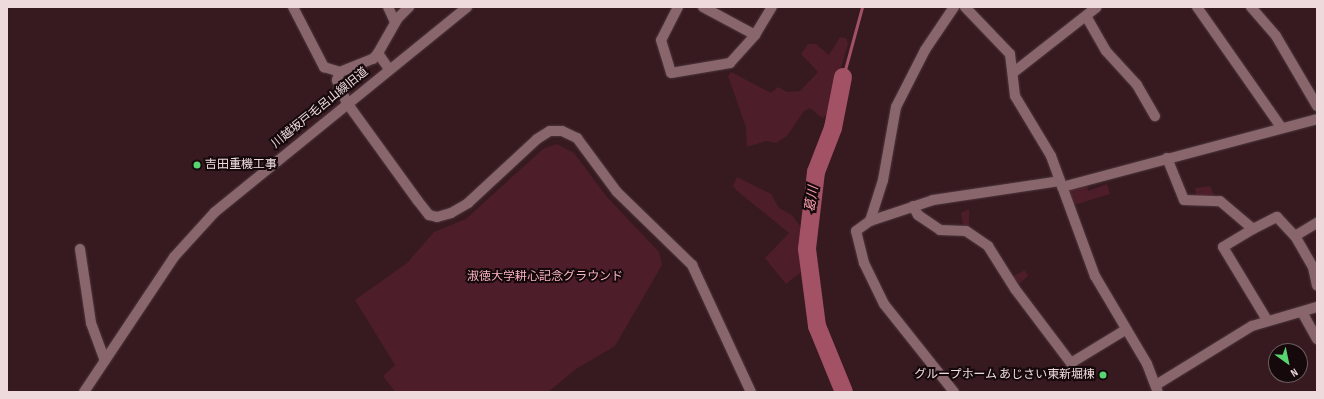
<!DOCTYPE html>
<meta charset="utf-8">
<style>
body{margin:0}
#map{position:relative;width:1324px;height:399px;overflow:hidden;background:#361a20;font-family:"Sofia Sans Condensed","Noto Sans JP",sans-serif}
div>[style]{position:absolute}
.green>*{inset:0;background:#4d1d2a}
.stream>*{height:3px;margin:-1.5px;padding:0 1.5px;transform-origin:1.5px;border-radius:1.5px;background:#a35164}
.river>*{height:18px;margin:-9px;padding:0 9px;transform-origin:9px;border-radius:9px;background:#a35164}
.roads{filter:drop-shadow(0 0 1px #4e373d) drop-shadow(0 0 1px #4e373d)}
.minor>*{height:10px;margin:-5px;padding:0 5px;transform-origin:5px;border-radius:5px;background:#88666c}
.tertiary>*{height:10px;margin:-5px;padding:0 5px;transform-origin:5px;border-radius:5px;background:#88666c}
.dots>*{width:11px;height:11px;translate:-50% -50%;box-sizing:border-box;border:2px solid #15090b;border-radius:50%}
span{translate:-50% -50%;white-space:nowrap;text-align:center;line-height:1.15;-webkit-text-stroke:4px #15090b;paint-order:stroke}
.street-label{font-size:12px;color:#eedadd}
.poi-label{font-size:12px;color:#eedadd}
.left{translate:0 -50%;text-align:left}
.right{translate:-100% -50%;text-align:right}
.park-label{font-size:12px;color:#fab3c1}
.water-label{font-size:13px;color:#fda0b3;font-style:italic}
.frame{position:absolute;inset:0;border:8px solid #eedadd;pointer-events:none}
.north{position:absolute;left:1268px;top:343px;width:40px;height:40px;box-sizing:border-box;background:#15090b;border:1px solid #6c5d5f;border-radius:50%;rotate:147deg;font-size:11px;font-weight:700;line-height:16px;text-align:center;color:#eedadd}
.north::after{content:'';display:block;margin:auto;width:14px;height:18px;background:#58d570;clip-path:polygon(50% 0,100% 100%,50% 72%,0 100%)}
</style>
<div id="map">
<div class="green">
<div style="clip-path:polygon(840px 37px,846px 38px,848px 44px,827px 115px,822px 118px,810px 108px,804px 111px,787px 136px,776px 143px,766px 141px,747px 147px,746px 127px,728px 76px,731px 72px,771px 93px,778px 87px,787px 92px,800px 91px,818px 72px,801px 54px,808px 44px,816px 44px,829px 55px)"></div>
<div style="clip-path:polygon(557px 144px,574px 153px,606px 196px,659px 252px,662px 265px,615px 346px,576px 369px,548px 392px,395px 392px,383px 376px,395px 365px,355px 300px,407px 263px,434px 232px,466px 219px,543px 149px)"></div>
<div style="clip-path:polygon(737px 177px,771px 194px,779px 208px,792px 215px,800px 226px,800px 273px,786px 284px,765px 258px,789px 233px,736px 190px,733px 186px)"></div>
<div style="clip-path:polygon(1087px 183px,1088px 191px,1107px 184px,1110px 194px,1074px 205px,1068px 188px)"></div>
<div style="clip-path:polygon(1210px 186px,1215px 197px,1197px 198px,1195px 188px)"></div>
<div style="clip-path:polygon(969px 209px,969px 229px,964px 229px,961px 213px)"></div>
<div style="clip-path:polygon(1025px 270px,1028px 276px,1016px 287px,1010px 278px)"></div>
</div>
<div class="stream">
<div style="left:843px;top:77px;width:73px;rotate:-74.8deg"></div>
</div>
<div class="river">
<div style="left:843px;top:77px;width:52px;rotate:101.1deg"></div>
<div style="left:833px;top:128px;width:47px;rotate:111.1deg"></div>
<div style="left:816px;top:172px;width:78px;rotate:96.7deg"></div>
<div style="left:807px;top:249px;width:78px;rotate:82.6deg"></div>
<div style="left:817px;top:326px;width:71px;rotate:67.8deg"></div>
</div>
<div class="roads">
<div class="minor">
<div style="left:293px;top:7px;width:68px;rotate:62.7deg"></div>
<div style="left:324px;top:67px;width:17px;rotate:17deg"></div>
<div style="left:340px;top:72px;width:35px;rotate:-22deg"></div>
<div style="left:373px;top:59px;width:8px;rotate:-50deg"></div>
<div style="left:388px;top:7px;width:17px;rotate:65deg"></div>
<div style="left:678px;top:7px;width:37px;rotate:117deg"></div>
<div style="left:661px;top:40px;width:34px;rotate:73deg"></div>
<div style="left:671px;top:73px;width:60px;rotate:-9.6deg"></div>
<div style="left:730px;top:63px;width:38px;rotate:-48deg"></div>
<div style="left:755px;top:35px;width:33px;rotate:-59deg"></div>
<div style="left:703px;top:7px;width:59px;rotate:28.3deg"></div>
<div style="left:965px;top:7px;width:65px;rotate:46.2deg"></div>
<div style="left:1010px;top:54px;width:42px;rotate:83.2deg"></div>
<div style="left:1015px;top:96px;width:70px;rotate:59deg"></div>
<div style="left:1051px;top:156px;width:128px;rotate:69.9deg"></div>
<div style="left:1095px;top:276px;width:102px;rotate:59.4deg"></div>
<div style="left:1147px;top:364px;width:30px;rotate:69deg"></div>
<div style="left:1197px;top:7px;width:146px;rotate:55deg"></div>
<div style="left:1251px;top:7px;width:38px;rotate:49deg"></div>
<div style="left:1276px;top:36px;width:81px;rotate:59.6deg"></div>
<div style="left:1086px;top:16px;width:40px;rotate:60.3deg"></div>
<div style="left:1106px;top:51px;width:46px;rotate:47.6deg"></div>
<div style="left:1137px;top:85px;width:36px;rotate:60deg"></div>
<div style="left:389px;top:69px;width:19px;rotate:-125deg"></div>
<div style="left:378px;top:53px;width:40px;rotate:-60.3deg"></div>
<div style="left:398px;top:18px;width:16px;rotate:-45deg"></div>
<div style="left:340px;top:72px;width:9px;rotate:111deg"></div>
<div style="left:337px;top:80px;width:25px;rotate:67deg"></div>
<div style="left:1014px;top:72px;width:105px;rotate:-38.1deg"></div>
<div style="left:1167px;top:158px;width:45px;rotate:68deg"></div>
<div style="left:1184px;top:200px;width:36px;rotate:2deg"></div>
<div style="left:1220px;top:201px;width:43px;rotate:40.3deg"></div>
<div style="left:1253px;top:229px;width:27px;rotate:-27deg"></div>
<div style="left:1277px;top:217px;width:26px;rotate:47deg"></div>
<div style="left:1295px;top:236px;width:26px;rotate:-31deg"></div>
<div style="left:1062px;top:187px;width:264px;rotate:-14.9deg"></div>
<div style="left:913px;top:206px;width:10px;rotate:61deg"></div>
<div style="left:918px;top:215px;width:27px;rotate:34deg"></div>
<div style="left:940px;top:230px;width:26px;rotate:2deg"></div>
<div style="left:966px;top:231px;width:27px;rotate:34deg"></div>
<div style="left:988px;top:246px;width:51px;rotate:57.9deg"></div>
<div style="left:1015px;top:289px;width:93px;rotate:52.9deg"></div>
<div style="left:1071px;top:363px;width:63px;rotate:-31.4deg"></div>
<div style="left:870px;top:221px;width:43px;rotate:-72.4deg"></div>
<div style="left:883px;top:180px;width:74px;rotate:-79.9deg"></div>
<div style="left:896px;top:107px;width:64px;rotate:-63deg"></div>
<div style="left:925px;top:50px;width:52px;rotate:-56deg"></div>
<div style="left:1253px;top:229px;width:35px;rotate:149deg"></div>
<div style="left:1223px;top:247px;width:85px;rotate:58.9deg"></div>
<div style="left:1295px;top:236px;width:36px;rotate:60deg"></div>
<div style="left:1313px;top:267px;width:19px;rotate:78deg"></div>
<div style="left:80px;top:249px;width:75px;rotate:81.5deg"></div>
<div style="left:91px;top:323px;width:40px;rotate:69.8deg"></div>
<div style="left:692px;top:265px;width:140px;rotate:65.1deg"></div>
<div style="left:1302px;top:312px;width:31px;rotate:61deg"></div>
<div style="left:1156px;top:385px;width:113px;rotate:-31.6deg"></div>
<div style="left:1252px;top:326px;width:68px;rotate:-16.3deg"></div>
</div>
<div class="tertiary">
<div style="left:347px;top:103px;width:121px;rotate:54.1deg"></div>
<div style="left:418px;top:201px;width:18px;rotate:52deg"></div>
<div style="left:429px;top:215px;width:8px;rotate:14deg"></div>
<div style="left:437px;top:217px;width:15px;rotate:-16deg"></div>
<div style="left:451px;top:213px;width:20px;rotate:-30deg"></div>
<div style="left:468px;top:203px;width:94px;rotate:-42.8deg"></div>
<div style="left:537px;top:139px;width:15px;rotate:-32deg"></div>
<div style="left:550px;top:131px;width:12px"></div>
<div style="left:562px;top:131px;width:17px;rotate:25deg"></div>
<div style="left:577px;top:138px;width:67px;rotate:53.5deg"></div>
<div style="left:617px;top:192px;width:105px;rotate:44.2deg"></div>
<div style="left:84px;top:392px;width:162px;rotate:-56.3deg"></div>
<div style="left:174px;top:257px;width:61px;rotate:-47.7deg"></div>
<div style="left:215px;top:212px;width:325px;rotate:-39.1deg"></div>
<div style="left:954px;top:392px;width:112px;rotate:-128.5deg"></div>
<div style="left:884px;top:304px;width:46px;rotate:-116deg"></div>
<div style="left:864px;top:263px;width:33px;rotate:-104deg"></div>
<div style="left:856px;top:231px;width:17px;rotate:-36deg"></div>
<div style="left:870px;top:221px;width:66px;rotate:-18.4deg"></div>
<div style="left:933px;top:200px;width:128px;rotate:-8.5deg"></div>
</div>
</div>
<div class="dots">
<div style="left:197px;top:165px;background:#58d570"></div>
<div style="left:1103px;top:375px;background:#58d570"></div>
</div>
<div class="street-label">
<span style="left:320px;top:108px;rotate:-39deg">川越坂戸毛呂山線旧道</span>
</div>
<div class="poi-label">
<span class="left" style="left:205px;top:165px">吉田重機工事</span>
<span class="right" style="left:1095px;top:375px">グループホーム あじさい東新堀棟</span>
</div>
<div class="park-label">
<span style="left:545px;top:277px">淑徳大学耕心記念グラウンド</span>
</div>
<div class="water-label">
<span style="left:812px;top:199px;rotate:-81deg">葛川</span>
</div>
<div class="frame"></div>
<div class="north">N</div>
</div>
